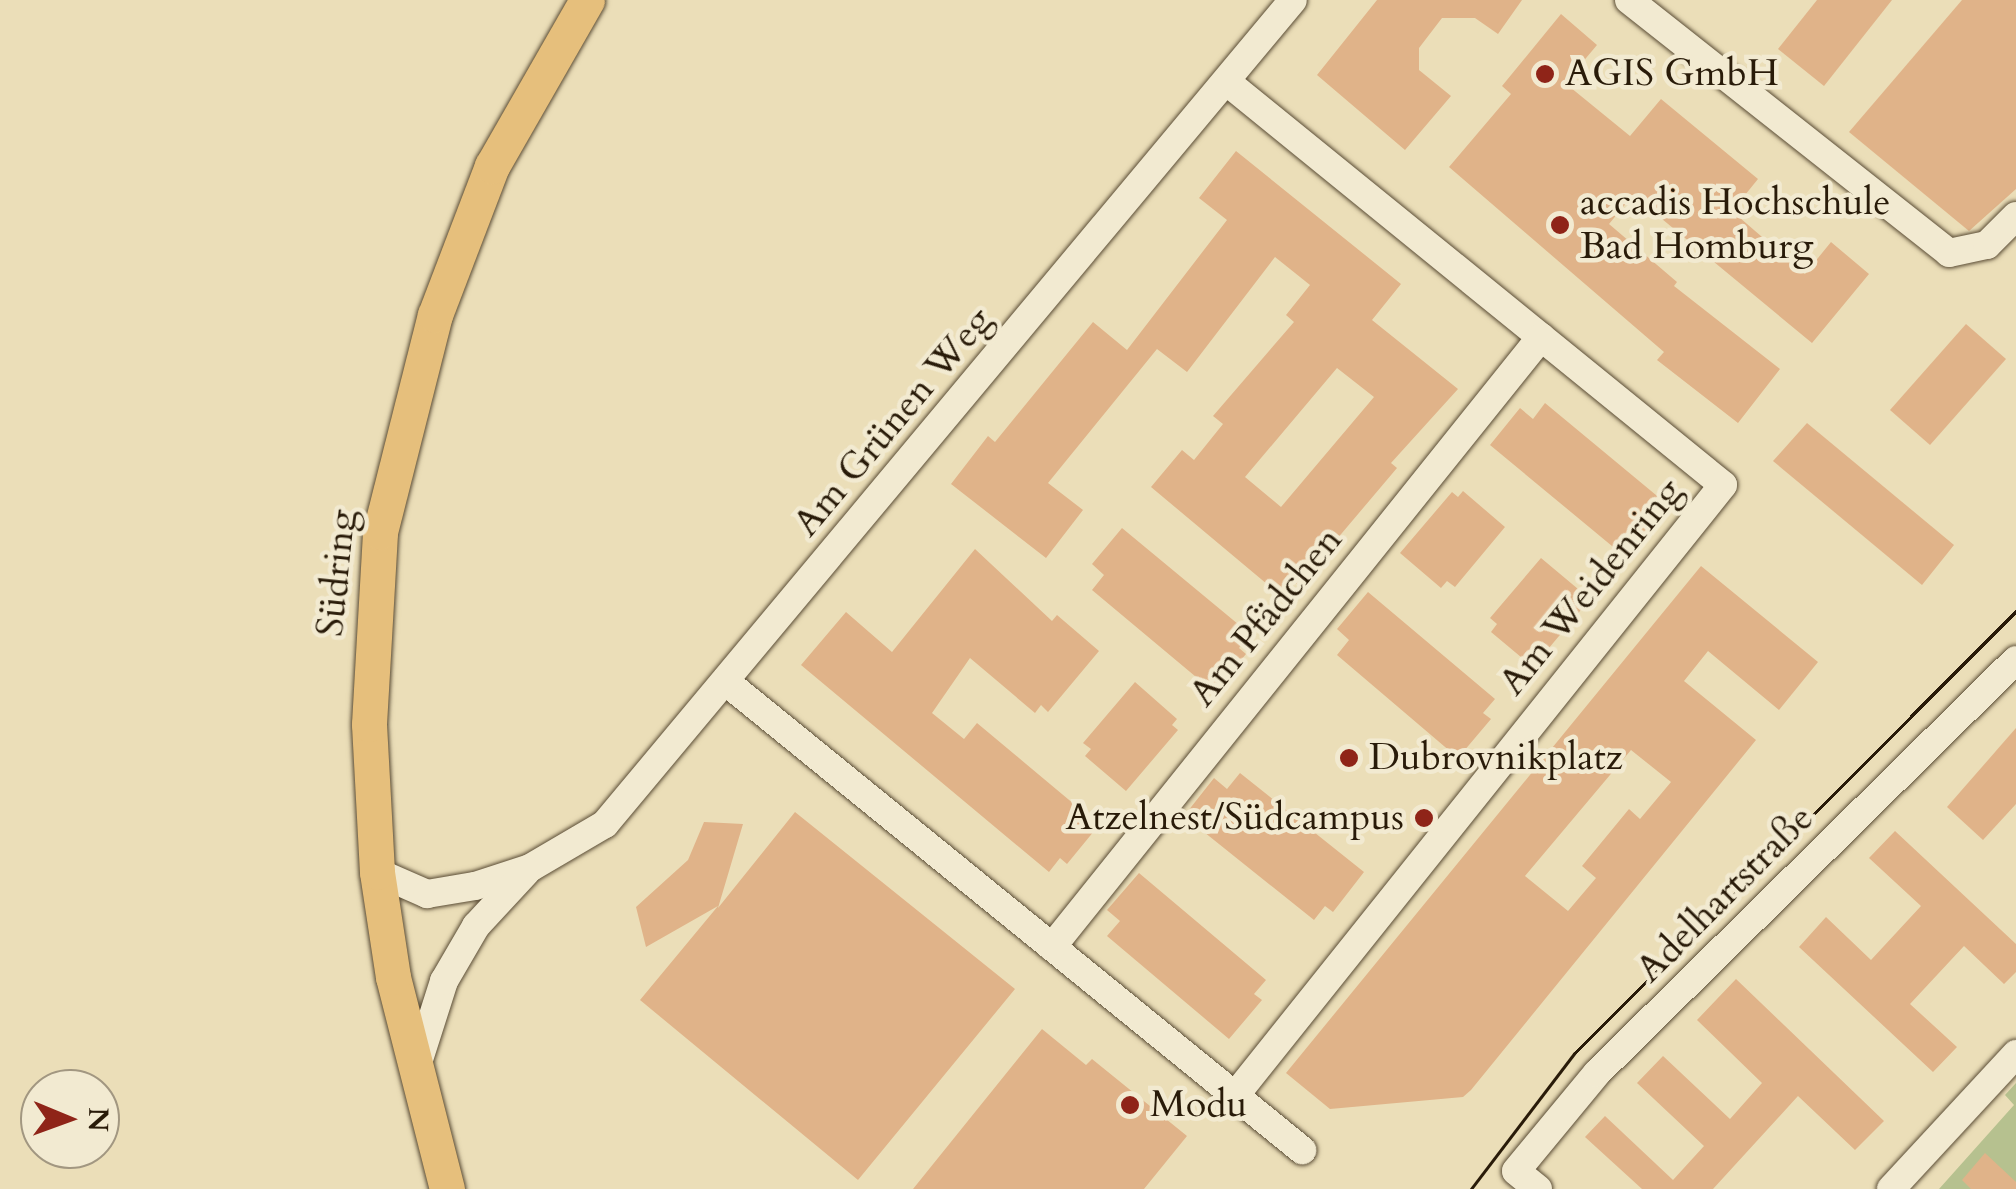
<!DOCTYPE html>
<meta charset="utf-8">
<style>
body{margin:0}
#map{position:relative;width:2016px;height:1189px;overflow:hidden;background:#ebdeb8;font-family:Cardo,serif}
div>[style]{position:absolute}
.green>*{inset:0;background:#b6c18f}
.building>*{inset:0;background:#e0b389}
.roads{filter:drop-shadow(0 0 2px #5a4c35) drop-shadow(0 0 2px #5a4c35)}
.minor>*{height:28px;margin:-14px;padding:0 14px;transform-origin:14px;border-radius:14px;background:#f2ead1}
.major>*{height:35px;margin:-17.5px;padding:0 17.5px;transform-origin:17.5px;border-radius:17.5px;background:#e6bf7c}
.tram>*{height:2.5px;margin:-1.25px;padding:0 1.25px;transform-origin:1.25px;border-radius:1.25px;background:#291b09}
.dots>*{width:28px;height:28px;translate:-50% -50%;box-sizing:border-box;border:5px solid #f2ead1;border-radius:50%}
span{translate:-50% -50%;white-space:nowrap;text-align:center;line-height:1.15;-webkit-text-stroke:9px #f2ead1;paint-order:stroke}
.poi-label{font-size:38px;color:#291b09}
.left{translate:0 -50%;text-align:left}
.right{translate:-100% -50%;text-align:right}
.street-label{font-size:38px;color:#291b09}
.north{position:absolute;left:20px;top:1069px;width:100px;height:100px;box-sizing:border-box;background:#f2ead1;border:2px solid #a29781;border-radius:50%;rotate:91deg;font-size:28px;font-weight:700;line-height:40px;text-align:center;color:#291b09}
.north::after{content:'';display:block;margin:auto;width:35px;height:45px;background:#8f2418;clip-path:polygon(50% 0,100% 100%,50% 72%,0 100%)}
</style>
<div id="map">
<div class="green">
<div style="clip-path:polygon(2016px 1083px,2016px 1189px,1939px 1189px,2014px 1105px,2005px 1095px)"></div>
</div>
<div class="building">
<div style="clip-path:polygon(1377px 0,1522px 0,1498px 34px,1475px 18px,1442px 18px,1419px 48px,1419px 70px,1451px 96px,1405px 150px,1317px 75px)"></div>
<div style="clip-path:polygon(1817px 0,1892px 0,1824px 86px,1778px 49px)"></div>
<div style="clip-path:polygon(1962px 0,2016px 0,2016px 189px,1969px 231px,1849px 132px)"></div>
<div style="clip-path:polygon(1561px 14px,1597px 45px,1565px 83px,1630px 136px,1661px 99px,1758px 179px,1732px 211px,1805px 274px,1831px 242px,1869px 274px,1812px 343px,1633px 195px,1609px 224px,1677px 282px,1674px 286px,1780px 369px,1738px 423px,1657px 360px,1664px 352px,1449px 167px,1511px 94px,1502px 86px)"></div>
<div style="clip-path:polygon(evenodd,1236px 151px,1401px 284px,1372px 320px,1458px 389px,1391px 463px,1397px 468px,1298px 585px,1291px 579px,1279px 594px,1151px 487px,1182px 450px,1194px 460px,1223px 424px,1213px 416px,1294px 322px,1286px 315px,1310px 285px,1275px 257px,1187px 372px,1157px 349px,1048px 483px,1083px 510px,1046px 558px,951px 484px,988px 436px,995px 442px,1093px 322px,1127px 350px,1227px 220px,1199px 198px,1236px 151px,1337px 368px,1374px 397px,1281px 507px,1245px 477px,1337px 368px)"></div>
<div style="clip-path:polygon(1966px 324px,2006px 359px,1930px 445px,1890px 410px)"></div>
<div style="clip-path:polygon(1545px 403px,1668px 505px,1637px 544px,1629px 538px,1618px 551px,1490px 445px,1520px 408px,1533px 419px)"></div>
<div style="clip-path:polygon(1807px 423px,1954px 545px,1922px 585px,1773px 461px)"></div>
<div style="clip-path:polygon(1463px 491px,1505px 527px,1455px 587px,1447px 581px,1441px 588px,1400px 553px,1452px 492px,1458px 497px)"></div>
<div style="clip-path:polygon(1122px 528px,1250px 634px,1239px 648px,1246px 654px,1214px 692px,1092px 590px,1104px 575px,1092px 564px)"></div>
<div style="clip-path:polygon(975px 549px,1052px 621px,1057px 615px,1099px 651px,1048px 712px,1041px 705px,1035px 713px,970px 658px,932px 713px,964px 739px,977px 723px,1099px 825px,1067px 864px,1060px 858px,1049px 872px,801px 665px,846px 612px,892px 652px)"></div>
<div style="clip-path:polygon(1541px 558px,1584px 594px,1578px 600px,1585px 605px,1533px 667px,1491px 632px,1497px 624px,1490px 618px)"></div>
<div style="clip-path:polygon(evenodd,1701px 566px,1818px 662px,1779px 710px,1708px 651px,1684px 681px,1756px 740px,1471px 1090px,1463px 1097px,1330px 1109px,1286px 1073px,1701px 566px,1631px 750px,1671px 782px,1640px 819px,1629px 809px,1582px 866px,1596px 878px,1568px 911px,1525px 876px,1631px 750px)"></div>
<div style="clip-path:polygon(1368px 592px,1495px 699px,1483px 713px,1491px 719px,1458px 758px,1337px 655px,1349px 640px,1337px 629px)"></div>
<div style="clip-path:polygon(1135px 682px,1177px 719px,1172px 725px,1178px 730px,1126px 791px,1085px 756px,1091px 749px,1083px 743px)"></div>
<div style="clip-path:polygon(2016px 728px,2016px 804px,1983px 840px,1947px 807px)"></div>
<div style="clip-path:polygon(1240px 773px,1364px 872px,1333px 912px,1325px 906px,1314px 920px,1184px 816px,1214px 778px,1227px 789px)"></div>
<div style="clip-path:polygon(795px 812px,1015px 989px,858px 1180px,640px 1000px,718px 906px,646px 947px,636px 907px,688px 860px,704px 822px,743px 824px,718px 908px)"></div>
<div style="clip-path:polygon(1895px 831px,2016px 944px,2016px 972px,2004px 984px,1964px 946px,1910px 1004px,1957px 1047px,1933px 1072px,1799px 947px,1826px 917px,1871px 960px,1921px 906px,1869px 858px)"></div>
<div style="clip-path:polygon(1139px 873px,1266px 980px,1254px 994px,1262px 1000px,1229px 1039px,1107px 936px,1120px 921px,1107px 910px)"></div>
<div style="clip-path:polygon(1736px 979px,1884px 1121px,1855px 1150px,1798px 1096px,1713px 1189px,1642px 1189px,1585px 1137px,1605px 1116px,1673px 1180px,1704px 1146px,1637px 1083px,1663px 1056px,1730px 1119px,1762px 1083px,1697px 1020px)"></div>
<div style="clip-path:polygon(1042px 1029px,1086px 1065px,1092px 1059px,1187px 1136px,1144px 1189px,913px 1189px)"></div>
<div style="clip-path:polygon(1985px 1153px,2016px 1182px,2016px 1189px,1971px 1189px,1962px 1180px)"></div>
</div>
<div class="roads">
<div class="minor">
<div style="left:1629px;top:0;width:408px;rotate:38.3deg"></div>
<div style="left:1949px;top:253px;width:39px;rotate:-12deg"></div>
<div style="left:1987px;top:245px;width:41px;rotate:-45deg"></div>
<div style="left:1227px;top:82px;width:639px;rotate:39.09deg"></div>
<div style="left:1723px;top:485px;width:783px;rotate:128.63deg"></div>
<div style="left:725px;top:681px;width:744px;rotate:39.11deg"></div>
<div style="left:377px;top:872px;width:55px;rotate:23.7deg"></div>
<div style="left:427px;top:894px;width:49px;rotate:-9.5deg"></div>
<div style="left:475px;top:886px;width:58px;rotate:-18.1deg"></div>
<div style="left:530px;top:868px;width:87px;rotate:-30.4deg"></div>
<div style="left:605px;top:824px;width:1073px;rotate:-50.14deg"></div>
<div style="left:1052px;top:947px;width:782px;rotate:-51.28deg"></div>
<div style="left:415px;top:1072px;width:96px;rotate:-72.3deg"></div>
<div style="left:444px;top:981px;width:64px;rotate:-59.8deg"></div>
<div style="left:476px;top:926px;width:74px;rotate:-47.2deg"></div>
<div style="left:1538px;top:1189px;width:28px;rotate:-141deg"></div>
<div style="left:1516px;top:1171px;width:127px;rotate:-50.4deg"></div>
<div style="left:1597px;top:1073px;width:588px;rotate:-44.59deg"></div>
<div style="left:1891px;top:1189px;width:184px;rotate:-47.2deg"></div>
</div>
<div class="major">
<div style="left:447px;top:1189px;width:219px;rotate:-104.3deg"></div>
<div style="left:393px;top:977px;width:106px;rotate:-98.7deg"></div>
<div style="left:377px;top:872px;width:148px;rotate:-93.1deg"></div>
<div style="left:369px;top:724px;width:192px;rotate:-86.7deg"></div>
<div style="left:380px;top:532px;width:224px;rotate:-75.8deg"></div>
<div style="left:435px;top:315px;width:160px;rotate:-69.1deg"></div>
<div style="left:492px;top:166px;width:191px;rotate:-60.2deg"></div>
</div>
</div>
<div class="tram">
<div style="left:1471px;top:1189px;width:170px;rotate:-52.7deg"></div>
<div style="left:1574px;top:1054px;width:626px;rotate:-45.06deg"></div>
</div>
<div class="dots">
<div style="left:1545px;top:74px;background:#8f2418"></div>
<div style="left:1560px;top:225px;background:#8f2418"></div>
<div style="left:1349px;top:758px;background:#8f2418"></div>
<div style="left:1424px;top:818px;background:#8f2418"></div>
<div style="left:1130px;top:1105px;background:#8f2418"></div>
</div>
<div class="poi-label">
<span class="left" style="left:1565px;top:74px">AGIS GmbH</span>
<span class="left" style="left:1580px;top:225px">accadis Hochschule<br>Bad Homburg</span>
<span class="left" style="left:1369px;top:758px">Dubrovnikplatz</span>
<span class="right" style="left:1404px;top:818px">Atzelnest/Südcampus</span>
<span class="left" style="left:1150px;top:1105px">Modu</span>
</div>
<div class="street-label">
<span style="left:893px;top:422px;rotate:-50deg">Am Grünen Weg</span>
<span style="left:337px;top:573px;rotate:-84deg">Südring</span>
<span style="left:1591px;top:587px;rotate:-51deg">Am Weidenring</span>
<span style="left:1266px;top:617px;rotate:-51deg">Am Pfädchen</span>
<span style="left:1725px;top:894px;rotate:-45deg">Adelhartstraße</span>
</div>
<div class="north">N</div>
</div>
